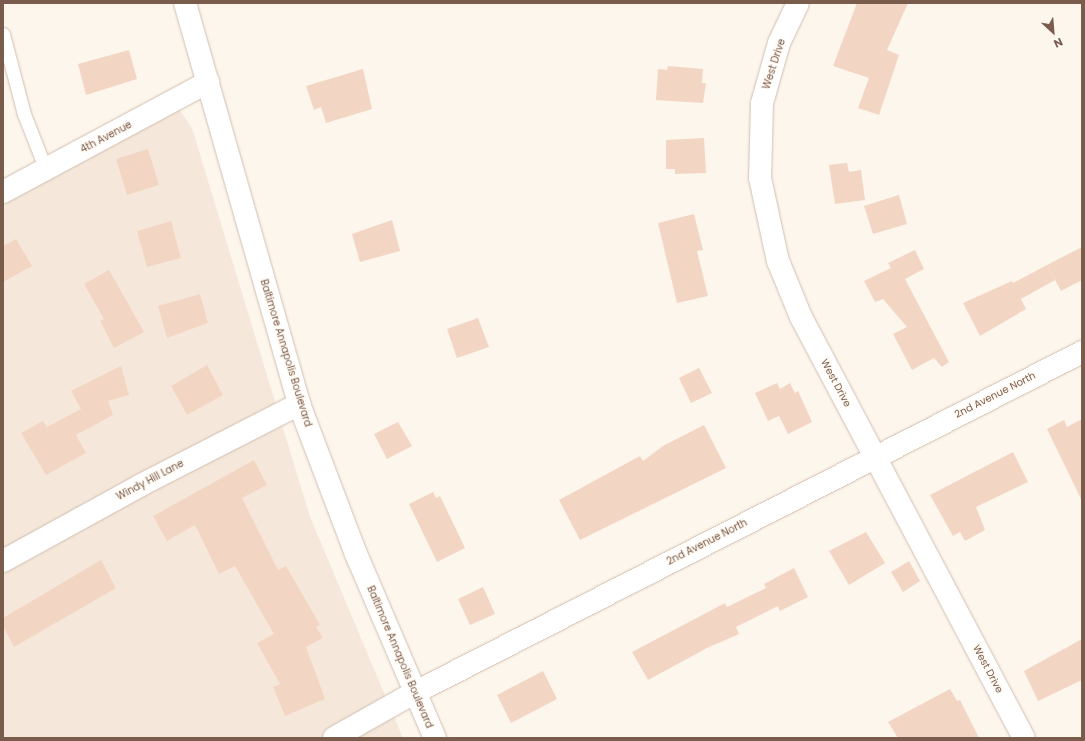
<!DOCTYPE html>
<style>
body{margin:0}
#map{position:relative;width:1085px;height:741px;overflow:hidden;background:#fdf6ec;font-family:Poppins,sans-serif}
div>[style]{position:absolute}
.residential>*{inset:0;background:#f5e8da}
.building>*{inset:0;background:#f3d5c3}
.roads{filter:drop-shadow(0 0 1px #d1beb0) drop-shadow(0 0 1px #d1beb0)}
.lane>*{height:13px;margin:-6.5px;padding:0 6.5px;transform-origin:6.5px;border-radius:6.5px;background:#fff}
.street>*{height:22px;margin:-11px;padding:0 11px;transform-origin:11px;border-radius:11px;background:#fff}
.secondary>*{height:22px;margin:-11px;padding:0 11px;transform-origin:11px;border-radius:11px;background:#fff}
span{translate:-50% -50%;white-space:nowrap;text-align:center;line-height:1.15;-webkit-text-stroke:3px #fffaf3;paint-order:stroke}
.street-label{font-size:10px;color:#7a5c4d}
.frame{position:absolute;inset:0;border:4px solid #7a5c4d;pointer-events:none}
.north{position:absolute;left:1033px;top:12px;width:40px;height:40px;-webkit-text-stroke:3px #fffaf3;paint-order:stroke;rotate:154deg;font-size:11px;font-weight:700;line-height:16px;text-align:center;color:#7a5c4d}
.north::after{content:'';display:block;margin:auto;width:14px;height:18px;background:#7a5c4d;clip-path:polygon(50% 0,100% 100%,50% 72%,0 100%)}
</style>
<div id="map">
<div class="residential">
<div style="clip-path:polygon(178px 108px,192px 128px,310px 517px,403px 738px,3px 738px,3px 205px)"></div>
</div>
<div class="building">
<div style="clip-path:polygon(857px 3px,908px 3px,887px 50px,899px 55px,879px 115px,858px 108px,869px 78px,833px 66px)"></div>
<div style="clip-path:polygon(129px 50px,137px 79px,86px 95px,78px 64px)"></div>
<div style="clip-path:polygon(668px 66px,703px 69px,702px 83px,706px 83px,703px 103px,656px 100px,658px 69px,667px 70px)"></div>
<div style="clip-path:polygon(363px 69px,372px 109px,326px 123px,321px 107px,314px 110px,306px 86px)"></div>
<div style="clip-path:polygon(704px 138px,706px 173px,675px 174px,675px 169px,666px 169px,666px 140px)"></div>
<div style="clip-path:polygon(148px 149px,159px 185px,127px 195px,116px 159px)"></div>
<div style="clip-path:polygon(847px 163px,849px 172px,861px 170px,865px 200px,835px 204px,829px 165px)"></div>
<div style="clip-path:polygon(899px 195px,907px 224px,873px 234px,864px 206px)"></div>
<div style="clip-path:polygon(694px 214px,703px 250px,697px 251px,708px 296px,677px 303px,658px 223px)"></div>
<div style="clip-path:polygon(392px 220px,400px 251px,360px 262px,352px 234px)"></div>
<div style="clip-path:polygon(171px 221px,181px 258px,147px 267px,137px 231px)"></div>
<div style="clip-path:polygon(16px 239px,32px 266px,3px 282px,3px 246px)"></div>
<div style="clip-path:polygon(1082px 247px,1082px 280px,1061px 291px,1047px 265px)"></div>
<div style="clip-path:polygon(915px 250px,924px 269px,905px 279px,949px 362px,942px 367px,934px 358px,912px 370px,893px 334px,907px 327px,883px 299px,875px 302px,864px 281px,891px 268px,888px 263px)"></div>
<div style="clip-path:polygon(1047px 265px,1055px 280px,1021px 299px,1026px 309px,980px 336px,963px 303px,1012px 281px,1013px 283px)"></div>
<div style="clip-path:polygon(109px 270px,144px 332px,114px 348px,100px 321px,104px 319px,84px 284px)"></div>
<div style="clip-path:polygon(200px 294px,208px 323px,167px 338px,158px 306px)"></div>
<div style="clip-path:polygon(478px 318px,489px 347px,457px 358px,447px 329px)"></div>
<div style="clip-path:polygon(207px 365px,223px 395px,187px 415px,171px 386px)"></div>
<div style="clip-path:polygon(121px 366px,129px 395px,108px 401px,113px 415px,76px 435px,86px 453px,46px 475px,21px 433px,43px 421px,47px 427px,81px 409px,71px 391px)"></div>
<div style="clip-path:polygon(699px 368px,712px 393px,691px 403px,679px 378px)"></div>
<div style="clip-path:polygon(777px 383px,780px 389px,790px 383px,795px 393px,798px 391px,812px 422px,788px 434px,779px 416px,768px 421px,755px 393px)"></div>
<div style="clip-path:polygon(1082px 419px,1082px 501px,1047px 429px,1064px 420px,1067px 427px)"></div>
<div style="clip-path:polygon(398px 422px,412px 446px,387px 459px,374px 434px)"></div>
<div style="clip-path:polygon(704px 425px,726px 468px,580px 540px,559px 500px,640px 456px,643px 461px,663px 446px)"></div>
<div style="clip-path:polygon(1013px 452px,1028px 482px,976px 507px,985px 530px,965px 541px,960px 532px,953px 536px,930px 495px)"></div>
<div style="clip-path:polygon(254px 460px,267px 485px,242px 498px,278px 570px,286px 566px,320px 625px,316px 627px,323px 638px,306px 647px,325px 699px,285px 716px,273px 687px,280px 684px,257px 643px,274px 634px,235px 566px,219px 574px,195px 525px,167px 541px,153px 516px)"></div>
<div style="clip-path:polygon(433px 492px,436px 498px,440px 496px,465px 548px,437px 562px,409px 504px)"></div>
<div style="clip-path:polygon(866px 532px,885px 563px,849px 585px,829px 551px)"></div>
<div style="clip-path:polygon(101px 560px,116px 588px,14px 647px,3px 626px,3px 618px)"></div>
<div style="clip-path:polygon(909px 561px,920px 581px,903px 592px,891px 572px)"></div>
<div style="clip-path:polygon(794px 568px,808px 597px,780px 611px,778px 606px,736px 627px,739px 634px,707px 648px,648px 680px,632px 652px,725px 603px,727px 607px,766px 588px,764px 584px)"></div>
<div style="clip-path:polygon(483px 587px,495px 614px,470px 625px,458px 599px)"></div>
<div style="clip-path:polygon(1082px 639px,1082px 680px,1038px 701px,1024px 671px)"></div>
<div style="clip-path:polygon(543px 671px,557px 699px,511px 723px,497px 695px)"></div>
<div style="clip-path:polygon(950px 689px,957px 701px,960px 700px,979px 738px,898px 738px,888px 722px)"></div>
</div>
<div class="roads">
<div class="lane">
<div style="left:3px;top:34px;width:83px;rotate:75.3deg"></div>
<div style="left:24px;top:114px;width:60px;rotate:68.6deg"></div>
</div>
<div class="street">
<div style="left:798px;top:3px;width:44px;rotate:115.4deg"></div>
<div style="left:779px;top:43px;width:62px;rotate:105.8deg"></div>
<div style="left:762px;top:103px;width:75px;rotate:91.5deg"></div>
<div style="left:760px;top:178px;width:85px;rotate:77.8deg"></div>
<div style="left:778px;top:261px;width:61px;rotate:67.7deg"></div>
<div style="left:801px;top:317px;width:476px;rotate:62.1deg"></div>
<div style="left:3px;top:192px;width:233px;rotate:-28.2deg"></div>
<div style="left:3px;top:561px;width:158px;rotate:-28.8deg"></div>
<div style="left:141px;top:485px;width:178px;rotate:-27.1deg"></div>
<div style="left:334px;top:738px;width:92px;rotate:-29.4deg"></div>
<div style="left:414px;top:693px;width:750px;rotate:-27.04deg"></div>
</div>
<div class="secondary">
<div style="left:185px;top:3px;width:417px;rotate:74.1deg"></div>
<div style="left:299px;top:404px;width:160px;rotate:69.2deg"></div>
<div style="left:356px;top:554px;width:200px;rotate:66.8deg"></div>
</div>
</div>
<div class="street-label">
<span style="left:774px;top:64px;rotate:-72deg">West Drive</span>
<span style="left:106px;top:137px;rotate:-28deg">4th Avenue</span>
<span style="left:286px;top:353px;rotate:73deg">Baltimore Annapolis Boulevard</span>
<span style="left:836px;top:383px;rotate:62deg">West Drive</span>
<span style="left:995px;top:395px;rotate:-27deg">2nd Avenue North</span>
<span style="left:150px;top:480px;rotate:-28deg">Windy Hill Lane</span>
<span style="left:707px;top:542px;rotate:-27deg">2nd Avenue North</span>
<span style="left:400px;top:657px;rotate:67deg">Baltimore Annapolis Boulevard</span>
<span style="left:988px;top:669px;rotate:62deg">West Drive</span>
</div>
<div class="frame"></div>
<div class="north">N</div>
</div>
